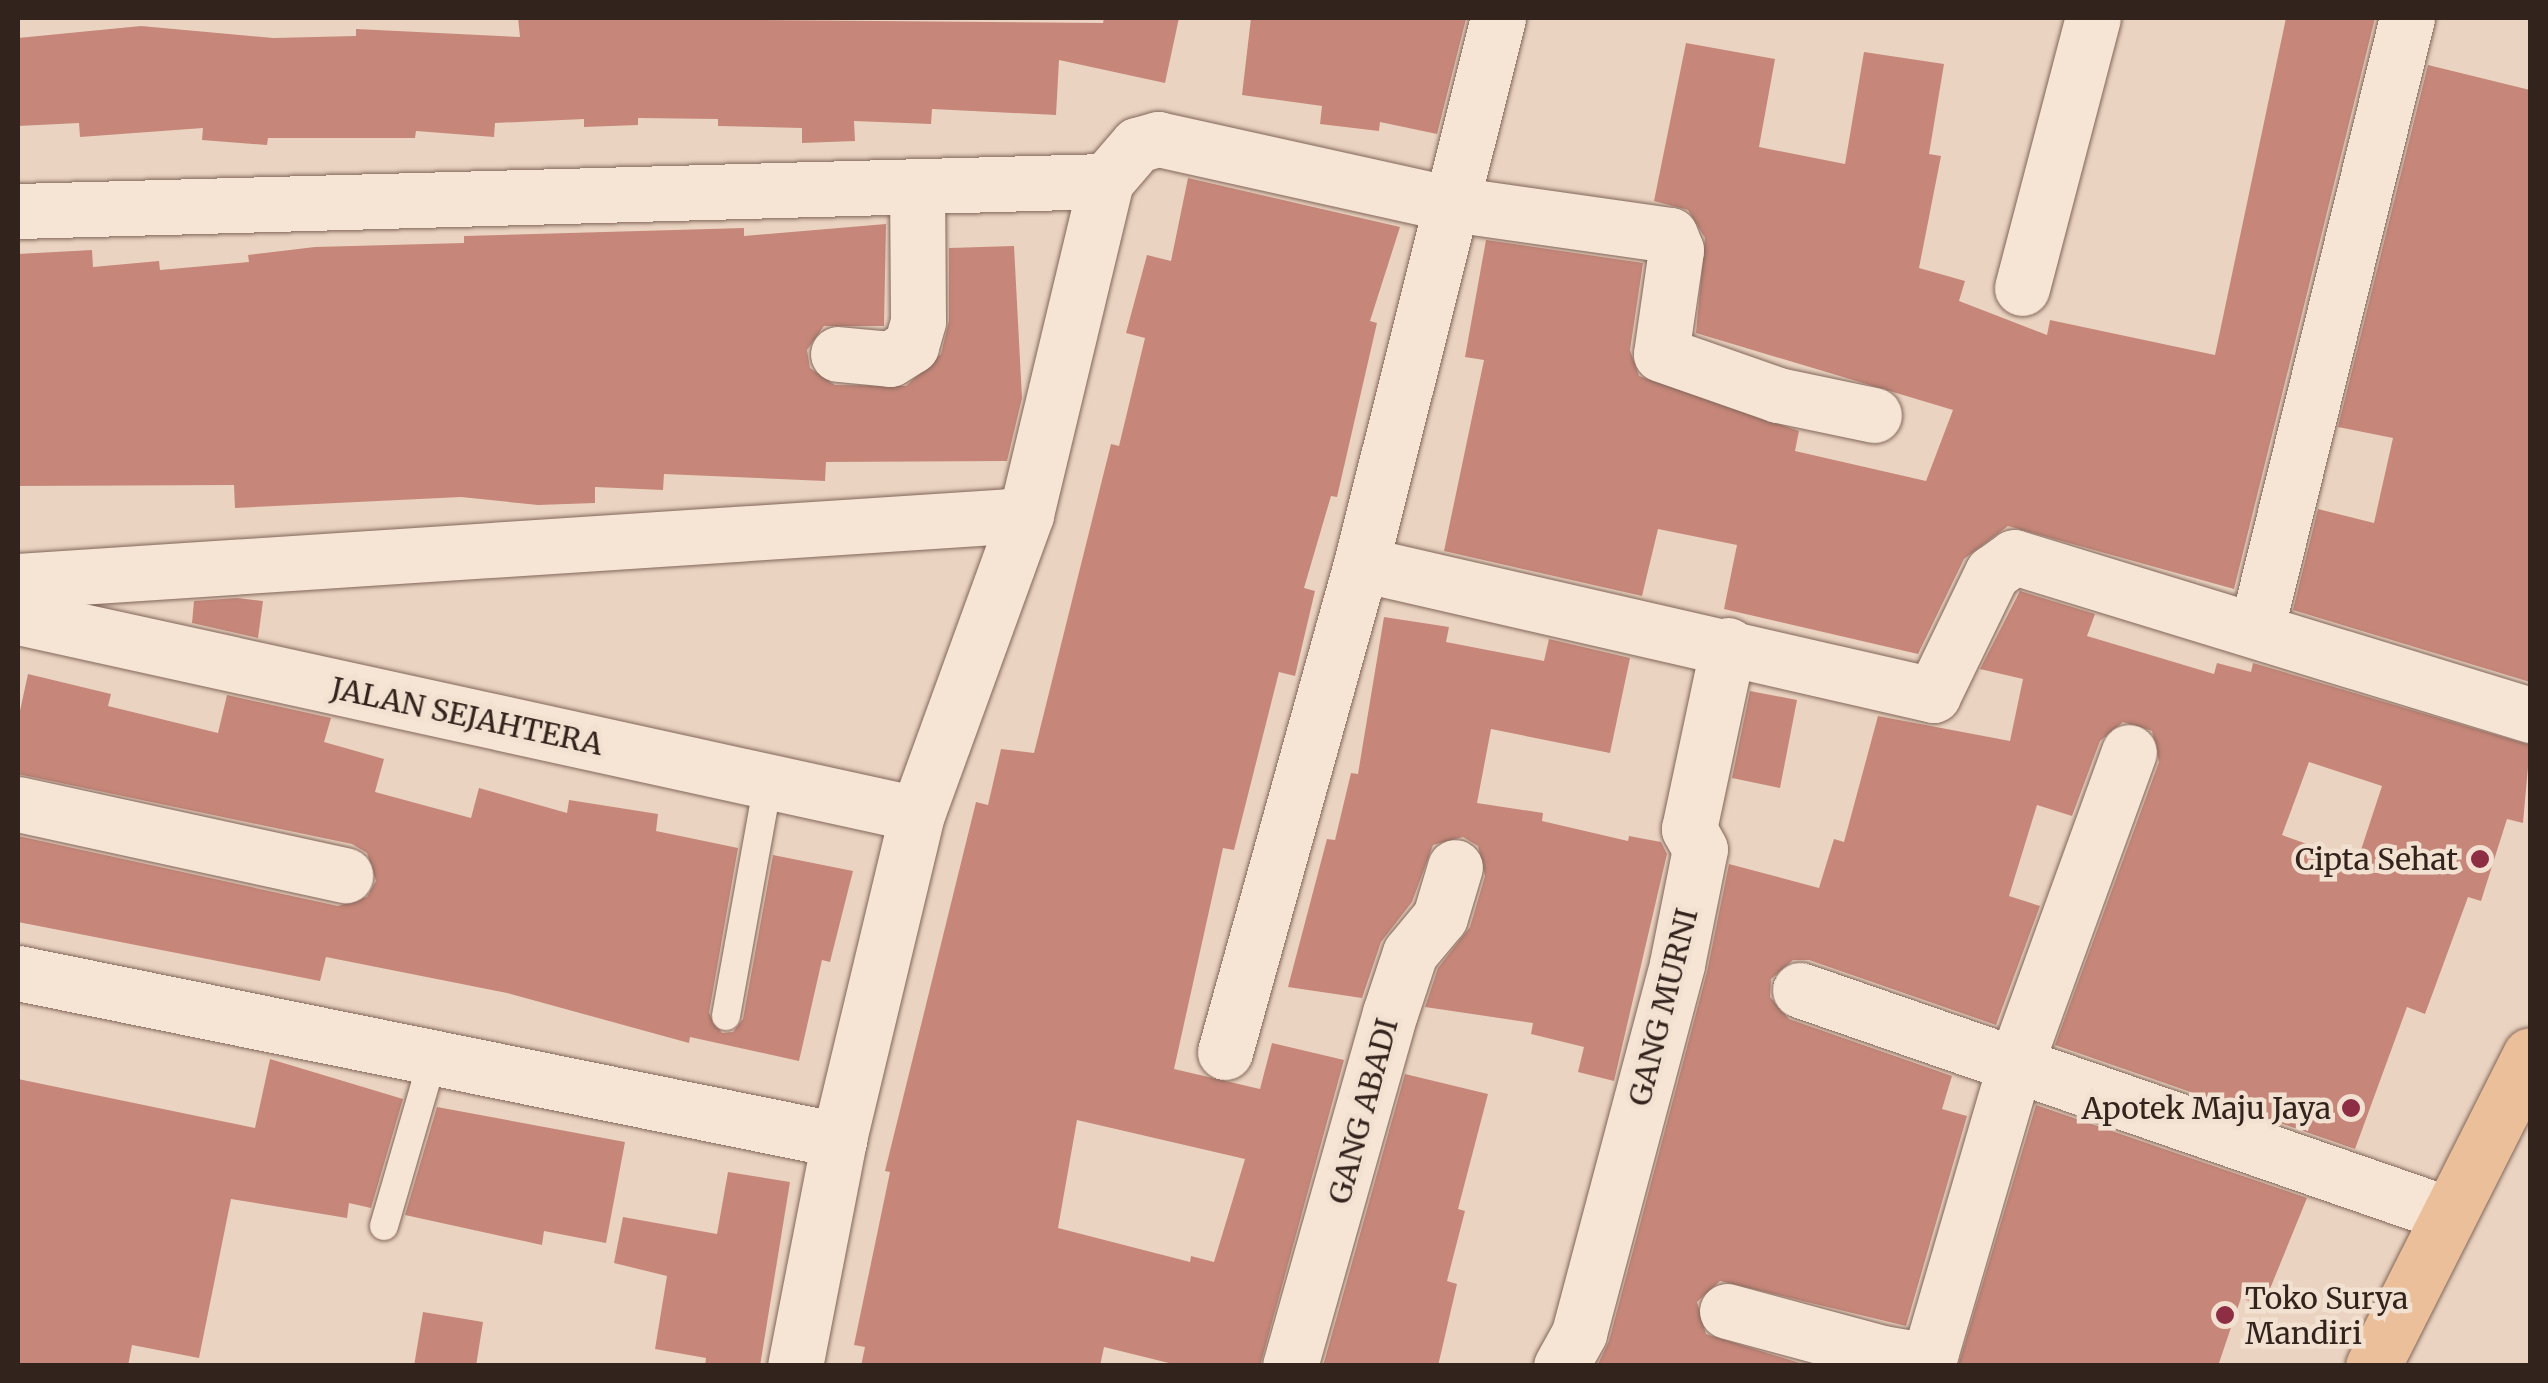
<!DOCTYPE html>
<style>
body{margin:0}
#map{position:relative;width:2548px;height:1383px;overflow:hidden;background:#ead4c1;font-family:Merriweather,serif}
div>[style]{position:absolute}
.building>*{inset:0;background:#c6877a}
.roads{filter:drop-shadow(0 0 2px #82665a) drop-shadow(0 0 2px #82665a)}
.lane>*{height:28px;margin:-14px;padding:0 14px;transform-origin:14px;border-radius:14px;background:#f6e4d4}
.street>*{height:55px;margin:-27.5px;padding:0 27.5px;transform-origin:27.5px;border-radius:27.5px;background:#f6e4d4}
.primary>*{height:55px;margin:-27.5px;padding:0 27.5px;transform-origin:27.5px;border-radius:27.5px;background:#ecbf9b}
.dots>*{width:28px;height:28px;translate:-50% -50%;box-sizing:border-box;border:5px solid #f2e0d0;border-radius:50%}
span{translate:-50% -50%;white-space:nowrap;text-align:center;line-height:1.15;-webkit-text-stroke:9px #f2e0d0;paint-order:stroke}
.street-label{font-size:30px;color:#33231d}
.poi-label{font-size:30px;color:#33231d}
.right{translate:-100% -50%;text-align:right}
.left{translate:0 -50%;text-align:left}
.frame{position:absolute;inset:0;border:20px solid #33231d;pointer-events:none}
</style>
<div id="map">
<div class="building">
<div style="clip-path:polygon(518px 18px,1103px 23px,1104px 18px,1179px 18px,1165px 83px,1059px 60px,1056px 115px,932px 109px,931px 124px,854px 121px,855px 141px,802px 143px,802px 128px,718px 126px,718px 119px,638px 118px,638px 125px,584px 127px,584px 119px,495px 123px,494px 137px,416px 131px,415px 138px,268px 138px,267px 145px,202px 140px,203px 128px,80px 137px,79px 123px,18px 126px,18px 38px,141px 26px,273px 38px,356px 36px,356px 29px,520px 37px)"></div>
<div style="clip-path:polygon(1251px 18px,1466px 19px,1437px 134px,1380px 122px,1379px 131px,1320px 124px,1322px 106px,1242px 95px)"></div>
<div style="clip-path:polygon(2286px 18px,2375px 18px,2234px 589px,2008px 526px,1964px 559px,1918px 654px,1724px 609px,1737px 545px,1658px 529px,1642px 596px,1444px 551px,1484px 360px,1465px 357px,1486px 240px,1643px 263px,1630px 350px,1639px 376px,1799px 431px,1795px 451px,1926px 481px,1953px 410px,1696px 333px,1705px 238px,1688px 210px,1654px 201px,1686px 43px,1775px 59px,1759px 147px,1845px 164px,1864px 52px,1944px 64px,1929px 154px,1941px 156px,1919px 268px,1965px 281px,1959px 301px,2047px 335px,2050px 320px,2215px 355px)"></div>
<div style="clip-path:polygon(2428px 65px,2530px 90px,2530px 682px,2293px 610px,2318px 509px,2374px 523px,2393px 438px,2338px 427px)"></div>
<div style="clip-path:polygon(evenodd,1188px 178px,1400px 227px,1370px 321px,1377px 323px,1337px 497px,1331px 496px,1304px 588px,1315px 591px,1295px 676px,1279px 672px,1234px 850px,1223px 848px,1174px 1069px,1260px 1089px,1272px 1043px,1344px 1060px,1260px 1366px,1181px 1366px,1104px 1347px,1100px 1366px,861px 1366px,865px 1347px,854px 1345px,890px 1172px,885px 1171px,976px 802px,988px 805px,1001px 749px,1034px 753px,1111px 444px,1119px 446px,1145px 338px,1126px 333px,1147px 255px,1171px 261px,1188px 178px,1077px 1120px,1245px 1159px,1214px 1262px,1191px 1256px,1190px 1262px,1058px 1228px,1077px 1120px)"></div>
<div style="clip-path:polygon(886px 224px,884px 326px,824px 326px,807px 350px,810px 368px,835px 385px,906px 386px,941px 354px,949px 321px,949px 248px,1014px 246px,1022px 398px,1007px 461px,826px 462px,825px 481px,664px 474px,663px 490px,595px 487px,595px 503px,538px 505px,461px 497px,235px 508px,234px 485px,18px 486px,18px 254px,92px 250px,93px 267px,159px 261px,160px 270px,249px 262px,248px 255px,315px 247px,464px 243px,464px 236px,744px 228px,744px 236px)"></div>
<div style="clip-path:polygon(evenodd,2020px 591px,2095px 614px,2087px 636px,2214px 674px,2217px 663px,2251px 672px,2253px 663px,2530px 745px,2523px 823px,2507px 819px,2481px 901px,2468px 897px,2425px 1014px,2407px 1007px,2355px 1149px,2055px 1045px,2159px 762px,2152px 731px,2123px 722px,2100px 741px,2072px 816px,2037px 805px,2009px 896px,2040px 906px,1996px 1025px,1809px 960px,1793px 960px,1771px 979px,1770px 997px,1789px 1019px,1952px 1076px,1942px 1109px,1967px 1116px,1906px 1326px,1720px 1281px,1697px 1302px,1706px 1334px,1809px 1366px,1597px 1366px,1609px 1341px,1707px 972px,1729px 864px,1819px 888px,1834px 839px,1844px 842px,1878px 716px,2010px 741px,2023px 679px,1980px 669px,2020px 591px,2309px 762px,2382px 786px,2357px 862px,2282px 835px,2309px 762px)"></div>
<div style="clip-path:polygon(237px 598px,263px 601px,258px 638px,192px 623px,194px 601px)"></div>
<div style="clip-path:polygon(1384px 617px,1449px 627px,1446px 642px,1544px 661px,1549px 639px,1630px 658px,1610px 753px,1491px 729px,1477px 803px,1543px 813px,1542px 821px,1628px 841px,1629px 836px,1661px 842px,1667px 854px,1614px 1081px,1578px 1072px,1584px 1047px,1531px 1034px,1533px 1023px,1425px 1007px,1438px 968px,1470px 927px,1485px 876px,1478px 846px,1463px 837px,1433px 845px,1412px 902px,1381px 942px,1362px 998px,1288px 987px,1327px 839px,1335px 840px,1351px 773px,1358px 774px)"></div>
<div style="clip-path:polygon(28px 674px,111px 694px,108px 706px,218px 733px,227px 695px,331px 718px,324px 742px,384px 759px,375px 792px,471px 818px,479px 788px,567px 813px,569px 800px,658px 814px,656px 831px,738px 848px,709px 1013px,722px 1033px,733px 1032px,743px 1019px,773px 855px,853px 871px,830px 962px,822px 960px,799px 1061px,690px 1037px,689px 1043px,507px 993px,326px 957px,320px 981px,18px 922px,18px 836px,338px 906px,367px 897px,376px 881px,367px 853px,352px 844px,18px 774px,18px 720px)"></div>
<div style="clip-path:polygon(1750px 691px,1797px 700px,1780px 788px,1732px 778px)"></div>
<div style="clip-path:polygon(270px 1059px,403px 1099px,371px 1208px,349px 1203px,347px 1218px,231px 1199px,199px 1358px,132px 1345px,128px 1366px,18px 1366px,18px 1079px,255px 1128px)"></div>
<div style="clip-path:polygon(1405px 1074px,1488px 1094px,1458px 1209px,1465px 1211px,1447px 1281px,1457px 1284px,1438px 1366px,1323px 1366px)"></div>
<div style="clip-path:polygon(2036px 1105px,2307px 1198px,2263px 1306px,2241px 1298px,2218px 1366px,1958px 1366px)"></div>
<div style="clip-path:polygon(437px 1107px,625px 1142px,606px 1243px,544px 1231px,542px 1245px,405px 1215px)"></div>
<div style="clip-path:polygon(728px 1172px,790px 1182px,760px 1366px,705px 1366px,706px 1358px,655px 1349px,667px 1276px,614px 1263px,623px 1217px,717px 1234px)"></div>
<div style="clip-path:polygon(423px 1312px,483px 1322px,476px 1366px,414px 1366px)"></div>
</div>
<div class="roads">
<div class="lane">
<div style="left:726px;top:1016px;width:237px;rotate:-79.8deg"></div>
<div style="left:384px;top:1226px;width:176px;rotate:-73.8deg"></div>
</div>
<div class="street">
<div style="left:1106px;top:181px;width:48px;rotate:-49.3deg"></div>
<div style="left:1137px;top:145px;width:22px;rotate:-16deg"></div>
<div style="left:1158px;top:139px;width:301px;rotate:12.5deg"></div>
<div style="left:1452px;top:204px;width:220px;rotate:8.1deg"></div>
<div style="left:1670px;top:235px;width:16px;rotate:68deg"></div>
<div style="left:1676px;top:250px;width:105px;rotate:98.2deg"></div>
<div style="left:1661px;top:354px;width:124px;rotate:19.3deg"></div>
<div style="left:1778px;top:395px;width:98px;rotate:11.8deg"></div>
<div style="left:18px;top:211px;width:1088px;rotate:-1.58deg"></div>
<div style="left:1106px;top:181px;width:343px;rotate:103.5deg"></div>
<div style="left:1026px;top:515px;width:318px;rotate:110deg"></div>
<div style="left:917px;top:814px;width:335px;rotate:103.5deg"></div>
<div style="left:839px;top:1140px;width:230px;rotate:101deg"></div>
<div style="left:2022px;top:288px;width:279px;rotate:-75.3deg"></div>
<div style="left:838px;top:354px;width:52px;rotate:5.5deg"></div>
<div style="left:890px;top:359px;width:25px;rotate:-32deg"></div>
<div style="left:911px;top:346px;width:26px;rotate:-74deg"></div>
<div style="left:918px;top:321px;width:131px;rotate:-90.4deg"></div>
<div style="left:1361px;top:564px;width:587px;rotate:12.9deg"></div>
<div style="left:1933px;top:695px;width:136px;rotate:-64.2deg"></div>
<div style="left:1992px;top:573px;width:27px;rotate:-36deg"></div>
<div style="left:2014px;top:557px;width:540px;rotate:17.02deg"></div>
<div style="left:18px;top:581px;width:1010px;rotate:-3.75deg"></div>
<div style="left:18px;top:617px;width:920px;rotate:12.36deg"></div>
<div style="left:2257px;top:627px;width:627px;rotate:-76.16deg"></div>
<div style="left:18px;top:804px;width:335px;rotate:12.3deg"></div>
<div style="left:18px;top:973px;width:838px;rotate:11.5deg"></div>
<div style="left:1800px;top:990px;width:686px;rotate:19.07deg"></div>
<div style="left:1225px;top:1052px;width:507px;rotate:-74.43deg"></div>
<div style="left:1361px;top:564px;width:563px;rotate:-75.91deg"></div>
<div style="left:1727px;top:1311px;width:162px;rotate:15.1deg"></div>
<div style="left:1883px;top:1353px;width:27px;rotate:10deg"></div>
<div style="left:1910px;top:1358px;width:22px;rotate:-16deg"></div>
<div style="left:1931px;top:1352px;width:299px;rotate:-73.7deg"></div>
<div style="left:2015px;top:1065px;width:333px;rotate:-70deg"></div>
<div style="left:1290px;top:1366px;width:367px;rotate:-74.2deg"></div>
<div style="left:1390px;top:1013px;width:63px;rotate:-71.6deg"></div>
<div style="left:1410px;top:953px;width:47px;rotate:-50.2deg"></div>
<div style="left:1440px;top:917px;width:52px;rotate:-73.3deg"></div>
<div style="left:1561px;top:1366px;width:38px;rotate:-61deg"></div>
<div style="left:1579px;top:1333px;width:382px;rotate:-75.1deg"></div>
<div style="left:1677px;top:964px;width:117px;rotate:-78.7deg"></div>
<div style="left:1700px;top:849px;width:23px;rotate:-119deg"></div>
<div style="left:1689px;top:829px;width:188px;rotate:-78deg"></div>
</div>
<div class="primary">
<div style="left:2373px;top:1366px;width:348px;rotate:-63.2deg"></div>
</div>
</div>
<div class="dots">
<div style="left:2480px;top:859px;background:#8d2e45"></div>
<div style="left:2351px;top:1108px;background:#8d2e45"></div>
<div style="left:2225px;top:1315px;background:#8d2e45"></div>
</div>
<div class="street-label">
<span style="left:467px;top:716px;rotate:12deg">JALAN SEJAHTERA</span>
<span style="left:1663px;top:1007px;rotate:-76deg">GANG MURNI</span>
<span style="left:1363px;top:1111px;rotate:-75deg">GANG ABADI</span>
</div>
<div class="poi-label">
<span class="right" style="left:2458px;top:859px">Cipta Sehat</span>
<span class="right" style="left:2331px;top:1108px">Apotek Maju Jaya</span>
<span class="left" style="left:2245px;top:1315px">Toko Surya<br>Mandiri</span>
</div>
<div class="frame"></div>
</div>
